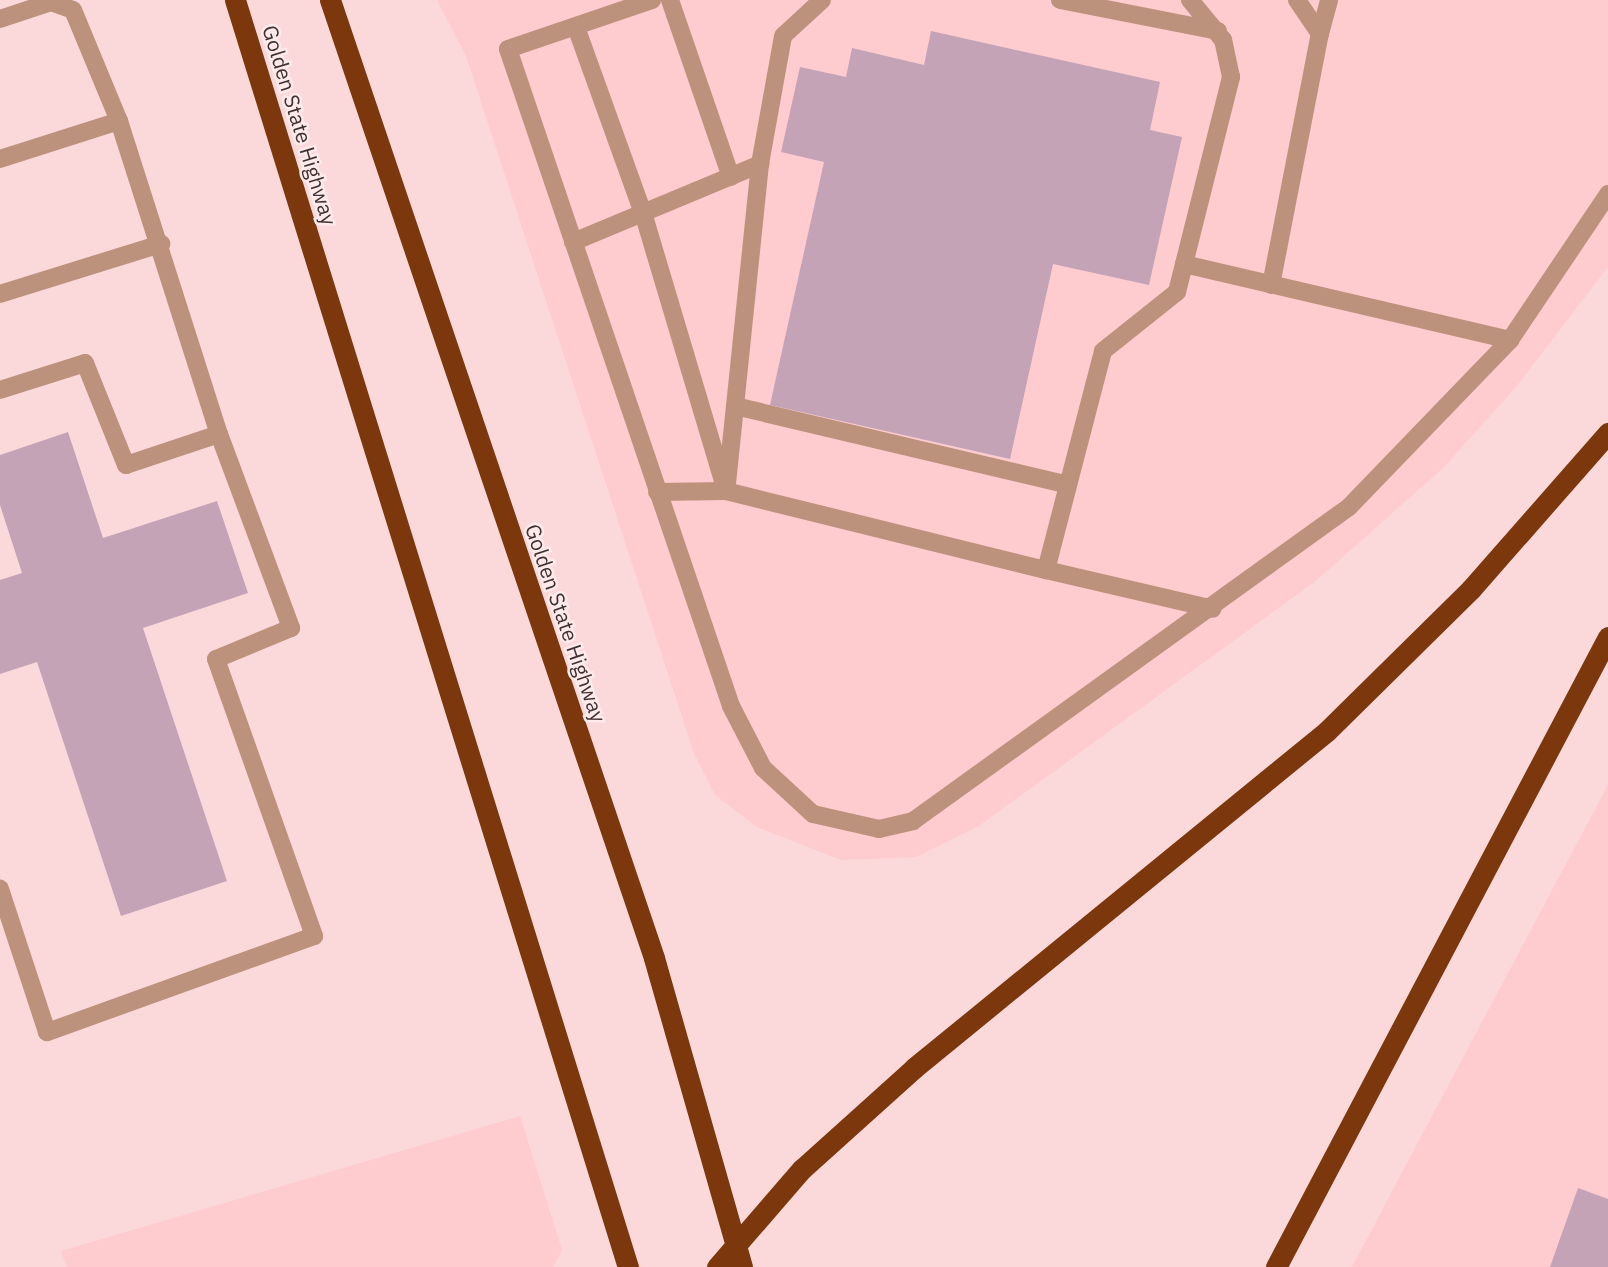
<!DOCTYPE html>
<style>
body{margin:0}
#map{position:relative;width:1608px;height:1267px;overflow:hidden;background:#fbd9db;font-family:"IBM Plex Sans",sans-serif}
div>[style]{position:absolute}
.built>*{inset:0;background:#fecbce}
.building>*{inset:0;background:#c4a3b6}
.service>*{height:18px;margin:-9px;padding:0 9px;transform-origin:9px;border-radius:9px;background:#bd927c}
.motorway>*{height:21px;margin:-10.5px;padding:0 10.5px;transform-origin:10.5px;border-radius:10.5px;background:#7c380c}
.motorway-bridge>*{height:21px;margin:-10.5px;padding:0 10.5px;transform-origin:10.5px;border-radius:10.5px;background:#7c380c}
span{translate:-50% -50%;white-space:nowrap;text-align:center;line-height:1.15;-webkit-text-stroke:5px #fdebec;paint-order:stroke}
.street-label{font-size:21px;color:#423132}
</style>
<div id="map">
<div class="built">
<div style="clip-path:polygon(437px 0,1608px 0,1608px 267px,1516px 387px,1443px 468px,1317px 580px,979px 826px,916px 857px,841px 860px,757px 827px,715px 795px,694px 753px,466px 56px)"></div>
<div style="clip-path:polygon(1608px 785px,1608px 1267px,1352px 1267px,1432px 1116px)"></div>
<div style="clip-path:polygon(520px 1116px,562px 1250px,553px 1267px,67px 1267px,61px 1251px)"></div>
</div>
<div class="building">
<div style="clip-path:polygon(931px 31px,1160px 82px,1150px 130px,1182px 137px,1149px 285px,1053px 264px,1010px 459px,770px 405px,824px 162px,781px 152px,800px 67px,846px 77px,852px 48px,924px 65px)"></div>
<div style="clip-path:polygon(68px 432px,103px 538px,217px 501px,248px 593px,143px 628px,227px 881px,121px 916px,37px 662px,0 674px,0 580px,22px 573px,0 505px,0 455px)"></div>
<div style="clip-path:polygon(1578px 1188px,1608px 1199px,1608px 1267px,1550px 1267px)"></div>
</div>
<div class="service">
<div style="left:652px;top:0;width:152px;rotate:161.2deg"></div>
<div style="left:508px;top:49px;width:694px;rotate:71.25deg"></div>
<div style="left:731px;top:706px;width:70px;rotate:62.7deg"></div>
<div style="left:763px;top:768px;width:68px;rotate:42.6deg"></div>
<div style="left:813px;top:814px;width:68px;rotate:12.8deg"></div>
<div style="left:879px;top:829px;width:35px;rotate:-13deg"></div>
<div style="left:913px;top:821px;width:537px;rotate:-35.76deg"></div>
<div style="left:1349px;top:507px;width:232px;rotate:-46deg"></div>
<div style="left:1510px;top:340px;width:176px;rotate:-56.1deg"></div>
<div style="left:670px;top:0;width:187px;rotate:71deg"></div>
<div style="left:1060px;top:0;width:161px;rotate:11.1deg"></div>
<div style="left:0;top:19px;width:54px;rotate:-18.4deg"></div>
<div style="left:51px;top:2px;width:23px;rotate:20deg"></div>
<div style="left:73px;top:10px;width:120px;rotate:67.5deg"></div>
<div style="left:119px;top:121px;width:329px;rotate:72.3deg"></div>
<div style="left:576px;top:27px;width:201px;rotate:70.2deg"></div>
<div style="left:644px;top:216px;width:287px;rotate:73.4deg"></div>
<div style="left:726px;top:491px;width:330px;rotate:13.9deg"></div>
<div style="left:1046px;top:570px;width:226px;rotate:-75.4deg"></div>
<div style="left:1103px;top:351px;width:95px;rotate:-38.6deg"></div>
<div style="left:1177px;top:292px;width:222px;rotate:-75.9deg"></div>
<div style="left:1231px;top:77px;width:38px;rotate:-102deg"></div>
<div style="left:1223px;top:40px;width:52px;rotate:-129.5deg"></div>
<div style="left:1320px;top:34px;width:35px;rotate:-75deg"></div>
<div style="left:0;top:159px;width:125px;rotate:-17.7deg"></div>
<div style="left:760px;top:164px;width:130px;rotate:-79.8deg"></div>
<div style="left:783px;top:36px;width:53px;rotate:-42.7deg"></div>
<div style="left:573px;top:242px;width:203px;rotate:-22.6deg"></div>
<div style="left:760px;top:164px;width:329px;rotate:95.9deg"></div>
<div style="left:726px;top:491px;width:69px;rotate:179.2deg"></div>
<div style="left:1184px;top:264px;width:335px;rotate:13.1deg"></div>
<div style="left:1271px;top:285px;width:256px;rotate:-79deg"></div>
<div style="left:1320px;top:34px;width:41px;rotate:-124.1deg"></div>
<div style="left:0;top:294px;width:169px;rotate:-17.3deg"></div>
<div style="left:0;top:390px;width:89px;rotate:-17.6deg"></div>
<div style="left:85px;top:363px;width:110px;rotate:68.1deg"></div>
<div style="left:126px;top:465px;width:98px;rotate:-18.4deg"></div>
<div style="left:219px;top:434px;width:207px;rotate:69.6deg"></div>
<div style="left:291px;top:628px;width:81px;rotate:157.5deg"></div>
<div style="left:216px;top:659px;width:294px;rotate:70.5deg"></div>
<div style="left:314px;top:936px;width:284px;rotate:160.2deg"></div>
<div style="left:47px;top:1032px;width:151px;rotate:-108.2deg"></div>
<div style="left:735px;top:406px;width:342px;rotate:13.3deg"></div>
<div style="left:1046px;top:570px;width:171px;rotate:13.1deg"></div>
</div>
<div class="motorway">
<div style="left:235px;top:0;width:1327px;rotate:72.77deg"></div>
<div style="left:330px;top:0;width:1011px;rotate:71.31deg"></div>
<div style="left:654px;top:958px;width:321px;rotate:74.1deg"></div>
<div style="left:802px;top:1169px;width:151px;rotate:-42deg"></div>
<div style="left:914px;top:1068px;width:533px;rotate:-39.21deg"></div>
<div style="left:1327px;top:731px;width:202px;rotate:-44.6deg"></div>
<div style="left:1471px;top:589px;width:208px;rotate:-48.7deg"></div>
<div style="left:1276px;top:1267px;width:712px;rotate:-62.21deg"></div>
</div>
<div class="motorway-bridge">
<div style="left:717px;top:1267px;width:130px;rotate:-49.1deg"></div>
</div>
<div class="street-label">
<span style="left:300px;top:125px;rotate:73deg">Golden State Highway</span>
<span style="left:566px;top:623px;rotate:71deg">Golden State Highway</span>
</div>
</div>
